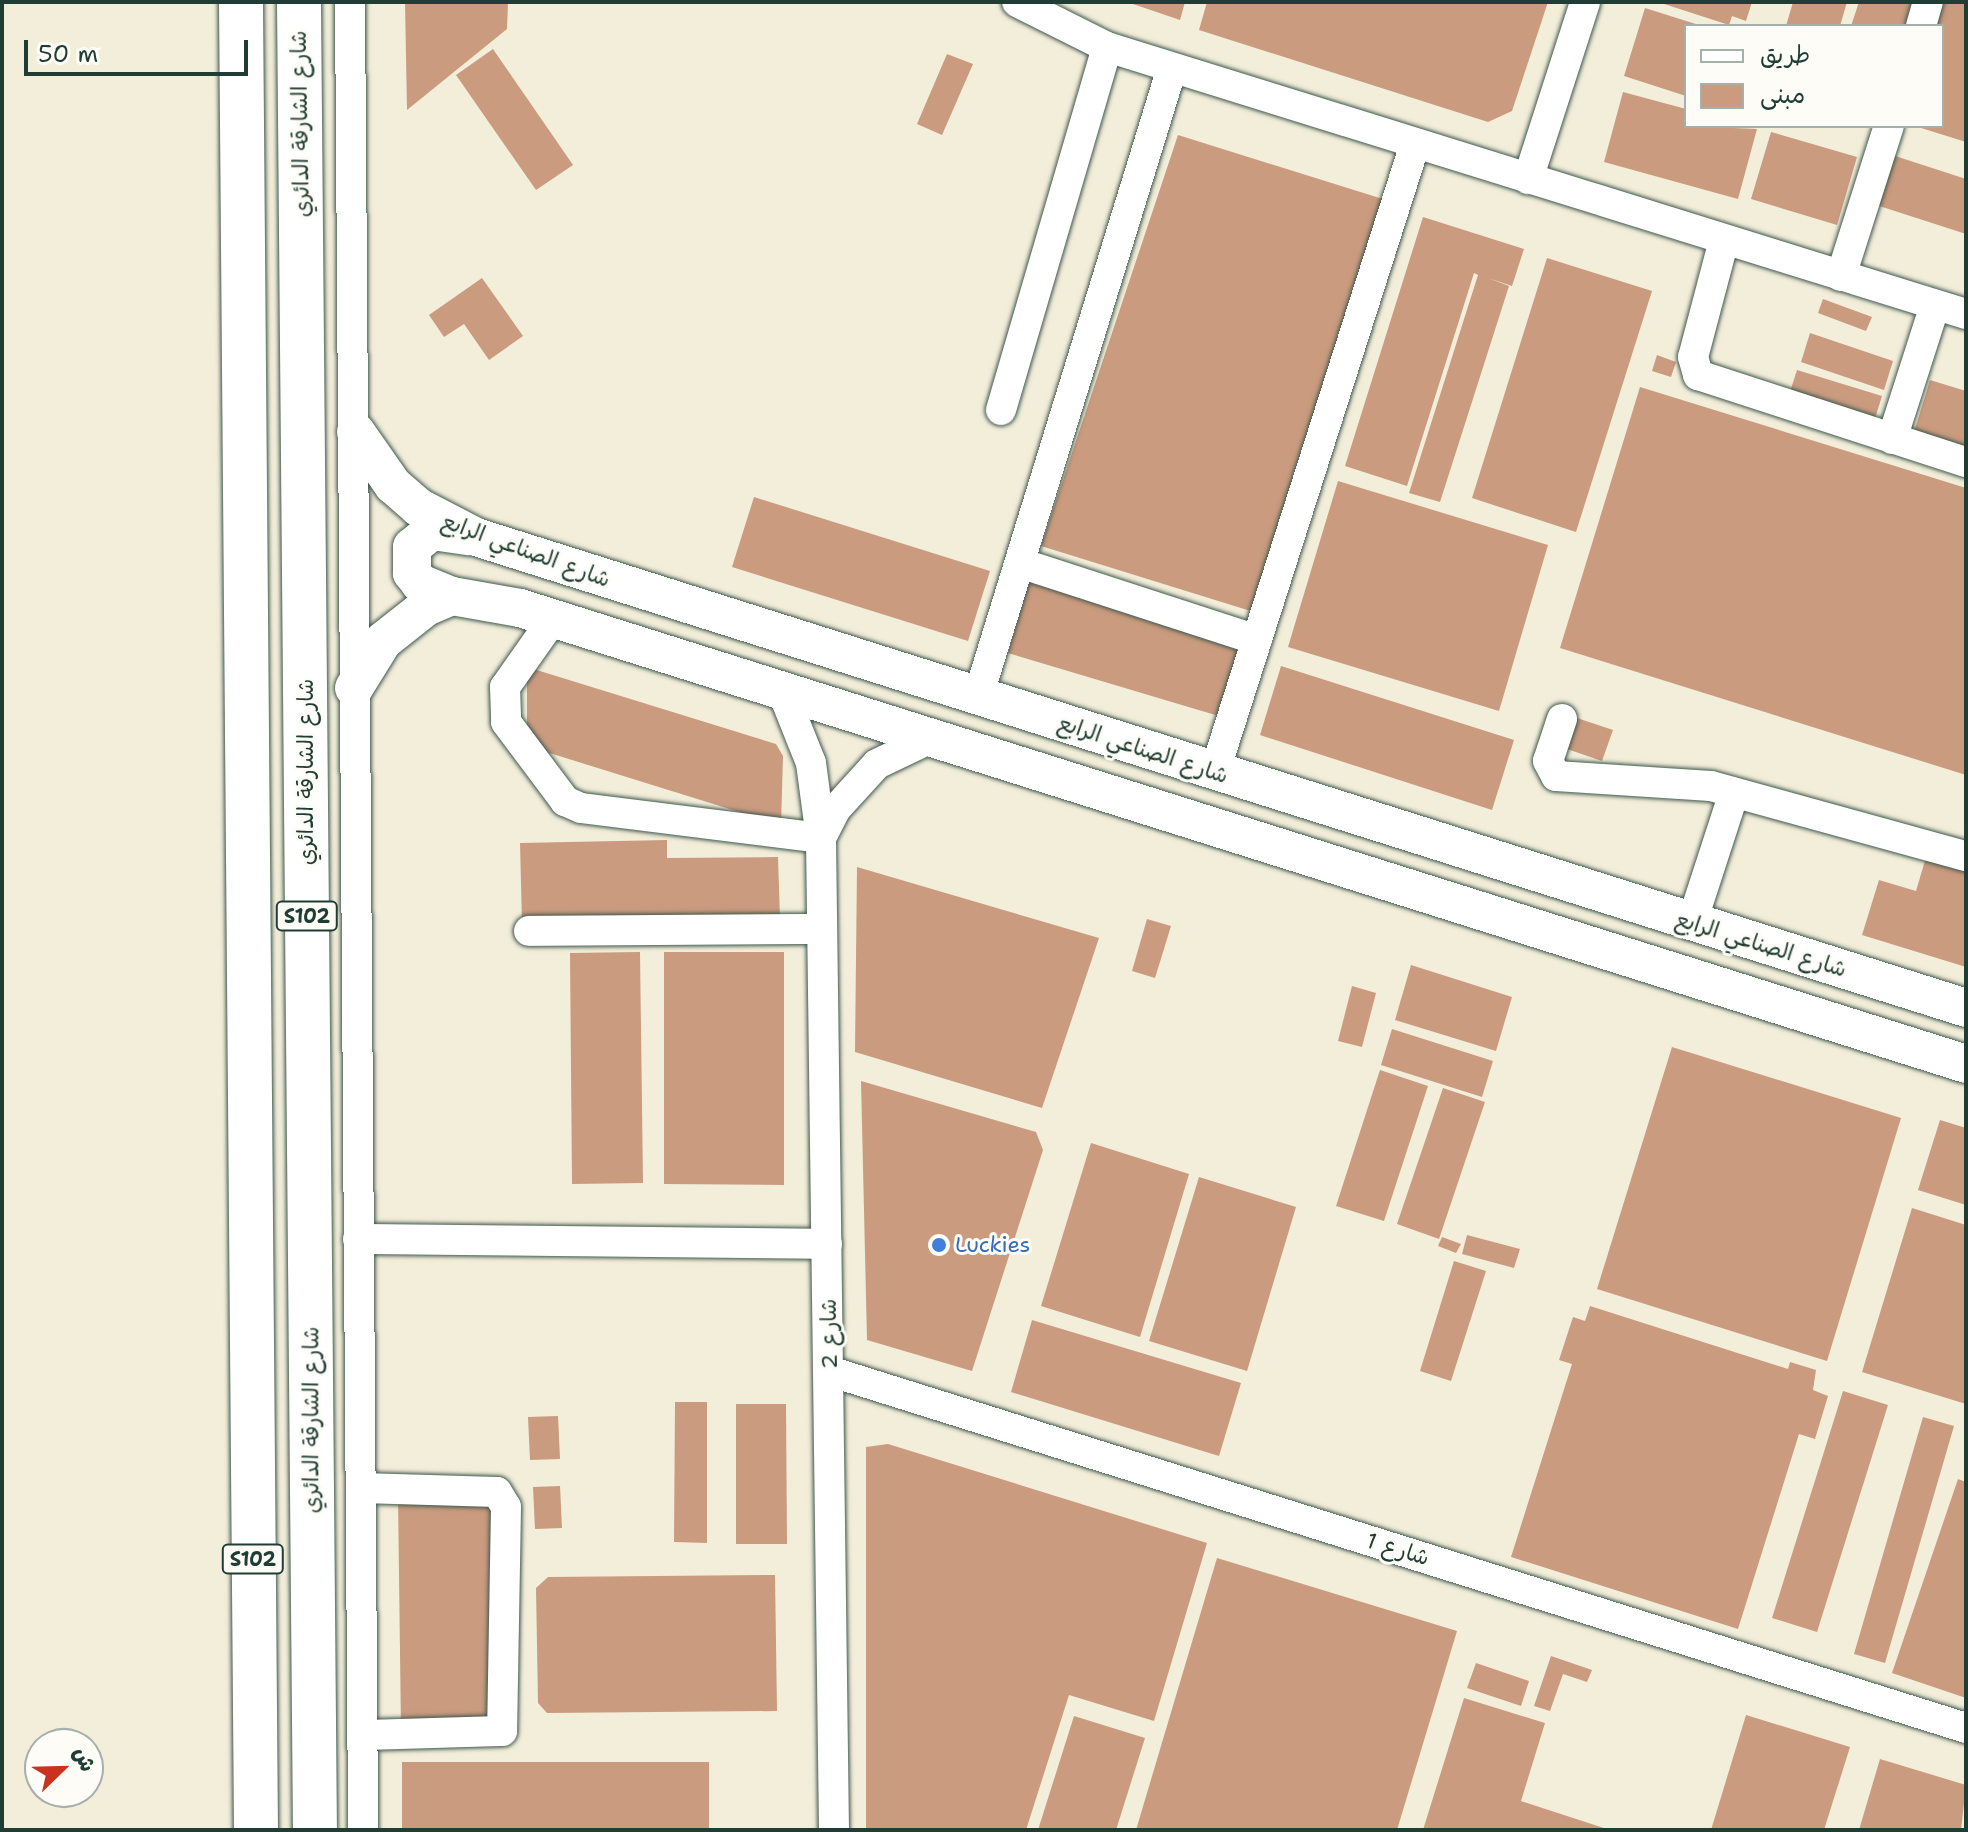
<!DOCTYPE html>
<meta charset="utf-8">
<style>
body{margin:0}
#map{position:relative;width:1968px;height:1832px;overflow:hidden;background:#f3eeda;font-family:"Shantell Sans","Playpen Sans Arabic",sans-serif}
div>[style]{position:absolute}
.building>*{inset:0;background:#ca9b7f}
.roads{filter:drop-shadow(0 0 2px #3f584d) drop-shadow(0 0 2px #3f584d)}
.minor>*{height:30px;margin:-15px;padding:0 15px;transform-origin:15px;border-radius:15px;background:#fff}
.major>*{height:38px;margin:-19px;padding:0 19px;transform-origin:19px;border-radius:19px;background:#fff}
.highway>*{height:44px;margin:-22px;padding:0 22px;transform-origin:22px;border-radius:22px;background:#fff}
.dots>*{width:22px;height:22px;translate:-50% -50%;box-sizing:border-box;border:4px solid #fdfcf7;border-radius:50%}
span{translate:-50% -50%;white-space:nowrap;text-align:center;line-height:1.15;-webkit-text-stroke:6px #fdfcf7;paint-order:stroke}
.shield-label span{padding:2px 6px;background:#fdfcf7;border:2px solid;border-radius:6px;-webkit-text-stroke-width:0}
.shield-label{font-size:20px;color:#1f3d34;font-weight:700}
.street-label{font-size:22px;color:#1f3d34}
.shop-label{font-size:22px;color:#366cbe}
.left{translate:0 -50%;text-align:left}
.frame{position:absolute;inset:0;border:4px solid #1f3d34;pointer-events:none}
.legend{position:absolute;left:1684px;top:24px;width:260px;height:104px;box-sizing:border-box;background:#fdfcf7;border:2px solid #a4b0a9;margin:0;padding:10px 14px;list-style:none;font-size:24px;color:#1f3d34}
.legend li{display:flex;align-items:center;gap:16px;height:40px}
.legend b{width:40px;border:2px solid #a4b0a9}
.north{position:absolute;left:24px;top:1728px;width:80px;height:80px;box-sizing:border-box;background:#fdfcf7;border:2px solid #a4b0a9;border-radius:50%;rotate:67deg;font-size:22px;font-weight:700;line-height:32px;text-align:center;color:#1f3d34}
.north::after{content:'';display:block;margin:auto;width:28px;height:36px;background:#c8321e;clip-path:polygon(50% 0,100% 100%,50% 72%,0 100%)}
.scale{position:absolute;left:24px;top:40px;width:224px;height:36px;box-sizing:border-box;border:4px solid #1f3d34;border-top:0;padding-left:10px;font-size:24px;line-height:28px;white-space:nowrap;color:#1f3d34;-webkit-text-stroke:6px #fdfcf7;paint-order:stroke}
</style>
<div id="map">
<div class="building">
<div style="clip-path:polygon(405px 2px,508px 2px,507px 29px,407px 110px)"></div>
<div style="clip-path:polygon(1127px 2px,1185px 2px,1180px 20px)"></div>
<div style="clip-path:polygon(1207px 2px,1548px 2px,1512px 111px,1488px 122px,1199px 30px)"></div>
<div style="clip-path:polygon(1752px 2px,1746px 21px,1732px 16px,1729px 25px,1661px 3px)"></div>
<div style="clip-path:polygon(1793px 2px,1847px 2px,1840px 26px,1786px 26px)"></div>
<div style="clip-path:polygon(1859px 2px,1914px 2px,1906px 26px,1851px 26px)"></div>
<div style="clip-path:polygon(1934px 2px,1966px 2px,1966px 142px,1918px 127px,1942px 126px,1942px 26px,1927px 26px)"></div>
<div style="clip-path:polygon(1645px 8px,1699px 25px,1686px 26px,1686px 96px,1624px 76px)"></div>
<div style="clip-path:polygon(493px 49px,573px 165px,536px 190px,456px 75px)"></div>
<div style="clip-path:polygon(947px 54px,973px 64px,942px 135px,917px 124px)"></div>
<div style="clip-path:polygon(1623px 92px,1686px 109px,1686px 126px,1757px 129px,1738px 199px,1604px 162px)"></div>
<div style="clip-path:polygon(1771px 132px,1857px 157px,1837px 225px,1751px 199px)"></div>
<div style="clip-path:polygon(1178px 135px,1386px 200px,1257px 613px,1041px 546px)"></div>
<div style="clip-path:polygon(1886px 153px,1966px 179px,1966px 234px,1870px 203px)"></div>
<div style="clip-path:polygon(1423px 217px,1524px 249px,1512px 286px,1488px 278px,1509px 286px,1440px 502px,1409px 493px,1478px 275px,1474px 273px,1407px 486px,1345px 466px)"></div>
<div style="clip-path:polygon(1547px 258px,1652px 291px,1576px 532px,1472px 498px)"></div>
<div style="clip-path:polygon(482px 278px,523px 336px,489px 360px,464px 324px,444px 337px,429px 315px)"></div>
<div style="clip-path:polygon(1823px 299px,1872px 317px,1866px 331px,1818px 313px)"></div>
<div style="clip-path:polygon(1810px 333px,1893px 361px,1884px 390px,1801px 362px)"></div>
<div style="clip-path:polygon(1657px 355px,1676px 362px,1671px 377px,1652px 371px)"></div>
<div style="clip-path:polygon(1797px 370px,1882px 396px,1872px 428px,1787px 401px)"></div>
<div style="clip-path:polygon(1930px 380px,1966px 391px,1966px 459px,1911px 442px)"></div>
<div style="clip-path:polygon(1640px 387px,1966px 488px,1966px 775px,1560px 648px)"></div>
<div style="clip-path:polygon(1338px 481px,1548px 545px,1499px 711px,1288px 647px)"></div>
<div style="clip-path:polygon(754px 497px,990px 571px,968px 641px,732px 567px)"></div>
<div style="clip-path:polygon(1029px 581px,1243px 646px,1222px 717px,1008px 653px)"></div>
<div style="clip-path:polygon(1281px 666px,1514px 740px,1492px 810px,1260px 735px)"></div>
<div style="clip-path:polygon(527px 667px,776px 744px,783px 756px,781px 825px,527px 746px)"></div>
<div style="clip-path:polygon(1577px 718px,1613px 730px,1602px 761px,1567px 749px)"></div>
<div style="clip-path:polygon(667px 840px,667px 858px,778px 857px,780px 919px,522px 924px,520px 843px)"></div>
<div style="clip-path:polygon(1926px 857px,1966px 870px,1966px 967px,1862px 935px,1879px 880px,1916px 891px)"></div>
<div style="clip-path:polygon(857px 867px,1099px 938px,1042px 1108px,855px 1052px)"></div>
<div style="clip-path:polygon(1147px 919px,1171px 926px,1155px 978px,1132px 971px)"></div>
<div style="clip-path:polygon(640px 952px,643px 1183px,572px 1184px,570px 953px)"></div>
<div style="clip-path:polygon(664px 952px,784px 952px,784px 1185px,664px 1184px)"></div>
<div style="clip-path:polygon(1411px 965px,1512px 997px,1496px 1051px,1395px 1020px)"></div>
<div style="clip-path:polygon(1352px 986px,1376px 993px,1362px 1047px,1338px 1041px)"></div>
<div style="clip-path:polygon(1392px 1029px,1493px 1061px,1482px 1097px,1381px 1065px)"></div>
<div style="clip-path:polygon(1672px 1047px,1901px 1118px,1827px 1361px,1597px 1289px)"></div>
<div style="clip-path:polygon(1380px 1070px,1428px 1086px,1384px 1221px,1336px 1206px)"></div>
<div style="clip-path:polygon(861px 1081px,1036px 1132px,1043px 1150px,972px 1371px,867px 1340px)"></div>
<div style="clip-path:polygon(1443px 1088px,1485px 1102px,1439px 1239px,1397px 1224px)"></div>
<div style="clip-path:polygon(1940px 1120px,1966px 1128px,1966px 1205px,1918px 1190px)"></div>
<div style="clip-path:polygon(1091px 1143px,1189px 1174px,1140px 1337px,1041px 1306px)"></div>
<div style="clip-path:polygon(1199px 1177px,1296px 1207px,1247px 1371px,1149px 1341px)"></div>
<div style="clip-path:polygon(1912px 1208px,1966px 1225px,1966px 1404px,1862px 1372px)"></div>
<div style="clip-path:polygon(1467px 1235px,1520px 1249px,1514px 1268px,1462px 1254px)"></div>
<div style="clip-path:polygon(1442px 1237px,1461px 1244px,1456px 1253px,1438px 1246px)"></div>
<div style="clip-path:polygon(1454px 1261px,1486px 1271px,1451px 1381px,1420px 1371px)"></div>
<div style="clip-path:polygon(1590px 1306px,1788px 1369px,1790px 1362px,1816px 1370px,1813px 1390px,1828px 1396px,1815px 1439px,1799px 1434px,1738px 1629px,1511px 1557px,1572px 1364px,1559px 1360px,1573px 1317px,1585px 1321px)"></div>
<div style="clip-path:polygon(1032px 1320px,1241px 1383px,1219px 1456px,1011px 1392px)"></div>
<div style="clip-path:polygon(1843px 1391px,1888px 1405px,1817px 1632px,1772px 1618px)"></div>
<div style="clip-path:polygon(675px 1402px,707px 1402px,707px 1543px,674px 1542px)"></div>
<div style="clip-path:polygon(736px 1404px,786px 1404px,787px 1544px,736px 1544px)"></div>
<div style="clip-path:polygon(558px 1416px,560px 1459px,530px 1460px,528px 1417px)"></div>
<div style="clip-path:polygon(1923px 1417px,1954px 1426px,1885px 1663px,1854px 1654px)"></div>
<div style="clip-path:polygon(888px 1444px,1207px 1543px,1154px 1721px,1069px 1695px,1026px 1830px,866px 1830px,866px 1447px)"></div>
<div style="clip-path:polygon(1958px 1479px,1966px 1482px,1966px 1698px,1892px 1673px)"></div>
<div style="clip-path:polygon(560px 1486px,562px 1528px,535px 1529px,533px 1487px)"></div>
<div style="clip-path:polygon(492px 1495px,494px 1730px,401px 1730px,398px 1496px)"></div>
<div style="clip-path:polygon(1217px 1558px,1457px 1631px,1397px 1830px,1136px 1830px)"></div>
<div style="clip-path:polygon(775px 1575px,777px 1711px,547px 1713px,538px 1703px,536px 1588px,548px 1577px)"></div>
<div style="clip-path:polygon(1551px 1656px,1592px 1670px,1587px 1682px,1563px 1674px,1550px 1711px,1534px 1706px)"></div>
<div style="clip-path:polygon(1476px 1663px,1529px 1681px,1521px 1706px,1467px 1688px)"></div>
<div style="clip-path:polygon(1464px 1698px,1545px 1723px,1521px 1801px,1610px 1830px,1423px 1830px)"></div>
<div style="clip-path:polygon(1746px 1715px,1850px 1747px,1824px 1830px,1711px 1830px)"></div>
<div style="clip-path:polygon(1074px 1716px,1145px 1738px,1116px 1830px,1038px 1830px)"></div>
<div style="clip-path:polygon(1880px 1759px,1966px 1785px,1961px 1830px,1859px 1830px)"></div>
<div style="clip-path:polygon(402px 1762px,709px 1762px,709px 1830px,402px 1830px)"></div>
</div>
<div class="roads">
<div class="minor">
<div style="left:350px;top:2px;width:1828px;rotate:89.59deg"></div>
<div style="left:1017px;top:2px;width:101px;rotate:26.6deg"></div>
<div style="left:1107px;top:47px;width:900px;rotate:17.27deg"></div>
<div style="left:1921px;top:26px;width:25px;rotate:-74deg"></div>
<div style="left:1528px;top:179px;width:186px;rotate:-72.1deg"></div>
<div style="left:1724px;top:240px;width:121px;rotate:104.8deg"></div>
<div style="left:1693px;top:357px;width:19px;rotate:74deg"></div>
<div style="left:1698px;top:375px;width:282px;rotate:18deg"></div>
<div style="left:1841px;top:276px;width:157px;rotate:-72.3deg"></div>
<div style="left:1001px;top:410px;width:378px;rotate:-73.7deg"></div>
<div style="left:1892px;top:439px;width:141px;rotate:-72.2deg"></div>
<div style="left:1020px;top:563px;width:249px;rotate:18deg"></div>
<div style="left:553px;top:619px;width:83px;rotate:125.2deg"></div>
<div style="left:505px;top:687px;width:35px;rotate:88deg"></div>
<div style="left:506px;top:722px;width:99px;rotate:53.2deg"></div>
<div style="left:565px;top:801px;width:17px;rotate:24deg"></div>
<div style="left:581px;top:808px;width:242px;rotate:7.1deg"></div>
<div style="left:783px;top:693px;width:75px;rotate:68.2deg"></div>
<div style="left:811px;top:763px;width:76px;rotate:82.4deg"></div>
<div style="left:821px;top:838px;width:992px;rotate:89.25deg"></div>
<div style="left:978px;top:697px;width:658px;rotate:-72.86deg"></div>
<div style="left:1562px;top:719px;width:44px;rotate:108.4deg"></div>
<div style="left:1548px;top:761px;width:17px;rotate:62deg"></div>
<div style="left:1556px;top:776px;width:155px;rotate:3.7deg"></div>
<div style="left:1711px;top:786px;width:264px;rotate:15.4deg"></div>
<div style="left:1215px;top:771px;width:658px;rotate:-72.31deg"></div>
<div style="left:821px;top:838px;width:31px;rotate:-63deg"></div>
<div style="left:835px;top:810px;width:62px;rotate:-47.6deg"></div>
<div style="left:877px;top:764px;width:62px;rotate:-25.7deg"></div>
<div style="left:1692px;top:922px;width:136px;rotate:-72deg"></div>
<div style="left:529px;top:931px;width:293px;rotate:-0.4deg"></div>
<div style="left:358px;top:1239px;width:469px;rotate:0.6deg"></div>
<div style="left:829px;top:1371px;width:1192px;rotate:17.43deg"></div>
<div style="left:361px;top:1488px;width:136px;rotate:1.7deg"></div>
<div style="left:497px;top:1492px;width:17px;rotate:59deg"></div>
<div style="left:506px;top:1507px;width:224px;rotate:91deg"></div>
<div style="left:502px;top:1731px;width:138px;rotate:178.3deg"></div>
</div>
<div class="major">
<div style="left:356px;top:432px;width:65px;rotate:55.1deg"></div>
<div style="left:393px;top:485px;width:33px;rotate:41deg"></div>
<div style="left:418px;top:507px;width:65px;rotate:27.3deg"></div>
<div style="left:476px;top:537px;width:1563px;rotate:17.54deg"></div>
<div style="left:452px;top:596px;width:35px;rotate:-158deg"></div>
<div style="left:420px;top:583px;width:13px;rotate:-129deg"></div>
<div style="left:412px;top:573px;width:26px;rotate:-90deg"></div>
<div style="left:412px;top:547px;width:26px;rotate:-39deg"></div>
<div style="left:432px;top:531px;width:37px;rotate:8deg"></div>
<div style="left:354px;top:688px;width:55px;rotate:-58.3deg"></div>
<div style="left:383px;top:641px;width:55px;rotate:-38.3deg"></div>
<div style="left:426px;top:607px;width:28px;rotate:-23deg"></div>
<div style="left:452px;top:596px;width:69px;rotate:10deg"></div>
<div style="left:520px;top:608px;width:1516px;rotate:17.5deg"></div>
</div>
<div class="highway">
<div style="left:241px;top:2px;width:1828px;rotate:89.53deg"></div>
<div style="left:299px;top:2px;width:1828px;rotate:89.5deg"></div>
</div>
</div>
<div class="dots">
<div style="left:939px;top:1245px;background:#3f7fe0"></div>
</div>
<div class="shield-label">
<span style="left:307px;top:916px">S102</span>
<span style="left:253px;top:1559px">S102</span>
</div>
<div class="street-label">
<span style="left:300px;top:124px;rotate:-91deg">شارع الشارقة الدائري</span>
<span style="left:526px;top:550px;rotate:20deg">شارع الصناعي الرابع</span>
<span style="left:1143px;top:749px;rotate:18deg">شارع الصناعي الرابع</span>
<span style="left:306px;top:772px;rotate:-90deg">شارع الشارقة الدائري</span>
<span style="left:1761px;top:944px;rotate:17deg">شارع الصناعي الرابع</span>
<span style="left:829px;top:1334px;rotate:-91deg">شارع 2</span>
<span style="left:311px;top:1420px;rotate:-90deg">شارع الشارقة الدائري</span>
<span style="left:1398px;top:1549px;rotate:17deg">شارع 1</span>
</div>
<div class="shop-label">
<span class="left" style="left:955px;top:1245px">Luckies</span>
</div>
<div class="frame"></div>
<ul class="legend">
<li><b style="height:10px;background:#fff"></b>طريق</li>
<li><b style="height:22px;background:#ca9b7f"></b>مبنى</li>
</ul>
<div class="north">ش</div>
<div class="scale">50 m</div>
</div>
